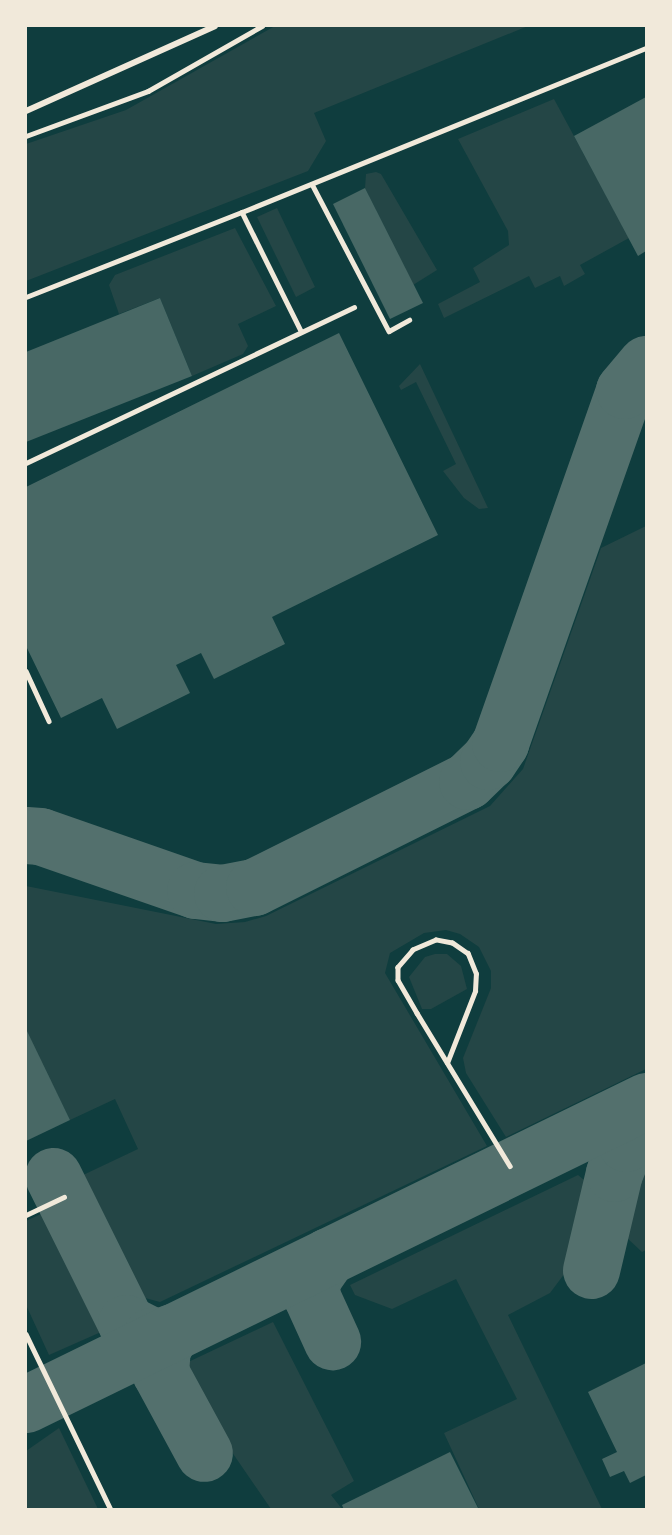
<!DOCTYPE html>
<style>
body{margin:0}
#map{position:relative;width:672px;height:1535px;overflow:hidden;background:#0f3d3e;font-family:Commissioner,sans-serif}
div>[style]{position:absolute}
.green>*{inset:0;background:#244646}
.taxiway>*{height:57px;margin:-28.5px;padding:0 28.5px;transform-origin:28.5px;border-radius:28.5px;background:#53706d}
.building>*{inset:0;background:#486865}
.service>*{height:4.5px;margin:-2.25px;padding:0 2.25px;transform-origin:2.25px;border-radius:2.25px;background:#f1e9da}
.minor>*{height:6px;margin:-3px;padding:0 3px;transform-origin:3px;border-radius:3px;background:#f1e9da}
span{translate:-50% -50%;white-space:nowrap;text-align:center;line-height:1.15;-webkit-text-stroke:6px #f1e9da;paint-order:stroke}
.frame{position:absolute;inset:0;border:27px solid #f1e9da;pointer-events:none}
</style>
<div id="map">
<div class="green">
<div style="clip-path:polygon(275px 26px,528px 26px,314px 113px,326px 141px,308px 171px,26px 281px,26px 144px,126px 110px)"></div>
<div style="clip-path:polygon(554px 99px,629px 238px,580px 265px,585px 274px,564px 286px,560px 276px,535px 288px,529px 276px,444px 318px,438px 304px,480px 282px,473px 268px,509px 245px,508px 231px,458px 139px)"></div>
<div style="clip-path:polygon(376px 172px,381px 174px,437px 270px,413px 285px,365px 188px,366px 174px)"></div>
<div style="clip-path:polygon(277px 208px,315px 287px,296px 297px,257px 217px)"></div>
<div style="clip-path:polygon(235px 228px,276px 306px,238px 324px,248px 346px,243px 354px,192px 376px,160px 298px,119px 314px,109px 285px,115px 275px)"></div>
<div style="clip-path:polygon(420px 364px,488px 508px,479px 509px,464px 498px,443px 471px,456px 464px,416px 382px,401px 390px,399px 386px)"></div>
<div style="clip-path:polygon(646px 526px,646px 1069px,506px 1137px,466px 1073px,463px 1058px,491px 988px,491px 971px,479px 947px,460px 934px,446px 930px,424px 933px,390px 953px,385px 973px,487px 1146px,160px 1302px,145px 1298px,81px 1176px,138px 1149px,115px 1099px,70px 1120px,26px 1032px,26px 886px,216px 924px,245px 922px,266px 916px,490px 806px,523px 769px,601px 548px)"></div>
<div style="clip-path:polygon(435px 954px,447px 954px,461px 966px,467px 989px,431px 1009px,422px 1009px,409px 977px,425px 957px)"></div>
<div style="clip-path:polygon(646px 1155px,646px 1250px,642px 1252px,626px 1237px)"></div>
<div style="clip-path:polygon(578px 1175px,589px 1184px,565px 1273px,550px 1293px,508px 1315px,602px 1509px,479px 1509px,444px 1433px,517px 1399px,456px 1279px,392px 1309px,355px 1295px,350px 1285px)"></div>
<div style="clip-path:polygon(43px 1213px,101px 1332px,49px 1355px,26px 1305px,26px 1221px)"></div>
<div style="clip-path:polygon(273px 1322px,354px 1481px,331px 1495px,342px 1509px,271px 1509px,225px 1442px,184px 1364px)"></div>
<div style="clip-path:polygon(59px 1428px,98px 1509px,26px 1509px,26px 1451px)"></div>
</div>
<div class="taxiway">
<div style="left:26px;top:835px;width:14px;rotate:4deg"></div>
<div style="left:40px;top:836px;width:164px;rotate:19.2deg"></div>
<div style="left:195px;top:890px;width:27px;rotate:6deg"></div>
<div style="left:222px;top:893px;width:33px;rotate:-11deg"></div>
<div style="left:254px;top:887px;width:238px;rotate:-26.5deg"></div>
<div style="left:467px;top:781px;width:29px;rotate:-44deg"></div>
<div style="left:488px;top:761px;width:22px;rotate:-56deg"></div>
<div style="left:500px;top:743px;width:374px;rotate:-70.6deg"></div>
<div style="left:624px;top:390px;width:34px;rotate:-50deg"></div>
<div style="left:53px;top:1176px;width:164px;rotate:63.6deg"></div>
<div style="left:126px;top:1323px;width:28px;rotate:27deg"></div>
<div style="left:151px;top:1336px;width:15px;rotate:-4deg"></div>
<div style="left:328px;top:1256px;width:28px;rotate:125deg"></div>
<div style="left:312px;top:1279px;width:16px;rotate:94deg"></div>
<div style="left:311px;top:1295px;width:51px;rotate:65.5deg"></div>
<div style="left:591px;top:1270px;width:100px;rotate:-76.7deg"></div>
<div style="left:614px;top:1173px;width:32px;rotate:-68deg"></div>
<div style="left:626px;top:1143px;width:36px;rotate:-56deg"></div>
<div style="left:172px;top:1332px;width:19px;rotate:122deg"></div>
<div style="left:162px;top:1348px;width:24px;rotate:95deg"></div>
<div style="left:160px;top:1372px;width:92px;rotate:61.5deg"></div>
<div style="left:26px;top:1404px;width:690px;rotate:-26.05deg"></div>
</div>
<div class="building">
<div style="clip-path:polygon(646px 97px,646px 251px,638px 256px,574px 136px)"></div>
<div style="clip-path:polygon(365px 188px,423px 303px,390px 319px,333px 204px)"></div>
<div style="clip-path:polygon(160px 298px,192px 376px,26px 442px,26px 352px)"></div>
<div style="clip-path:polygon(339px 333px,438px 535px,272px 617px,285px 644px,214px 679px,201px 653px,176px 665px,190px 693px,117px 729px,102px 698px,61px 718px,26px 646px,26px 487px)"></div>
<div style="clip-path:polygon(26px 1029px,70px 1120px,26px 1141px)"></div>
<div style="clip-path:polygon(646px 1363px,646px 1475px,630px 1483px,624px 1471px,610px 1477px,602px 1459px,617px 1452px,588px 1392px)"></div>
<div style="clip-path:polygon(450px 1452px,479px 1510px,344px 1510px,342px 1505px)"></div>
</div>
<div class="service">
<div style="left:26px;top:136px;width:130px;rotate:-20.2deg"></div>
<div style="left:148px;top:91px;width:131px;rotate:-29.7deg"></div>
<div style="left:312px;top:184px;width:166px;rotate:62.4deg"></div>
<div style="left:389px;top:331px;width:23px;rotate:-29deg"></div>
<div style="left:242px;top:212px;width:436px;rotate:-22.1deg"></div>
<div style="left:26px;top:297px;width:232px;rotate:-21.5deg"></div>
<div style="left:242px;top:212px;width:133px;rotate:63.6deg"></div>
<div style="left:26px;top:463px;width:363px;rotate:-25.4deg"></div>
<div style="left:26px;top:671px;width:55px;rotate:65.3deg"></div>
<div style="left:447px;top:1063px;width:77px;rotate:-68.7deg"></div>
<div style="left:475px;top:991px;width:17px;rotate:-87deg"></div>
<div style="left:476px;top:974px;width:22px;rotate:-112deg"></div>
<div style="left:468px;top:954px;width:19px;rotate:-145deg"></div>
<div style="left:452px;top:943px;width:16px;rotate:-169deg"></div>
<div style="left:436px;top:940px;width:25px;rotate:157deg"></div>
<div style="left:413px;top:950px;width:23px;rotate:131deg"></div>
<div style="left:398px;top:967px;width:13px;rotate:90deg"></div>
<div style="left:398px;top:980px;width:38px;rotate:60deg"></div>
<div style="left:417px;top:1013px;width:179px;rotate:58.7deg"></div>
<div style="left:26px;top:1215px;width:42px;rotate:-25.3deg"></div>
<div style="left:26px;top:1334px;width:195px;rotate:64.2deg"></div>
</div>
<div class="minor">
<div style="left:26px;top:111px;width:207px;rotate:-24.2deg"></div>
</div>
<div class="frame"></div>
</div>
